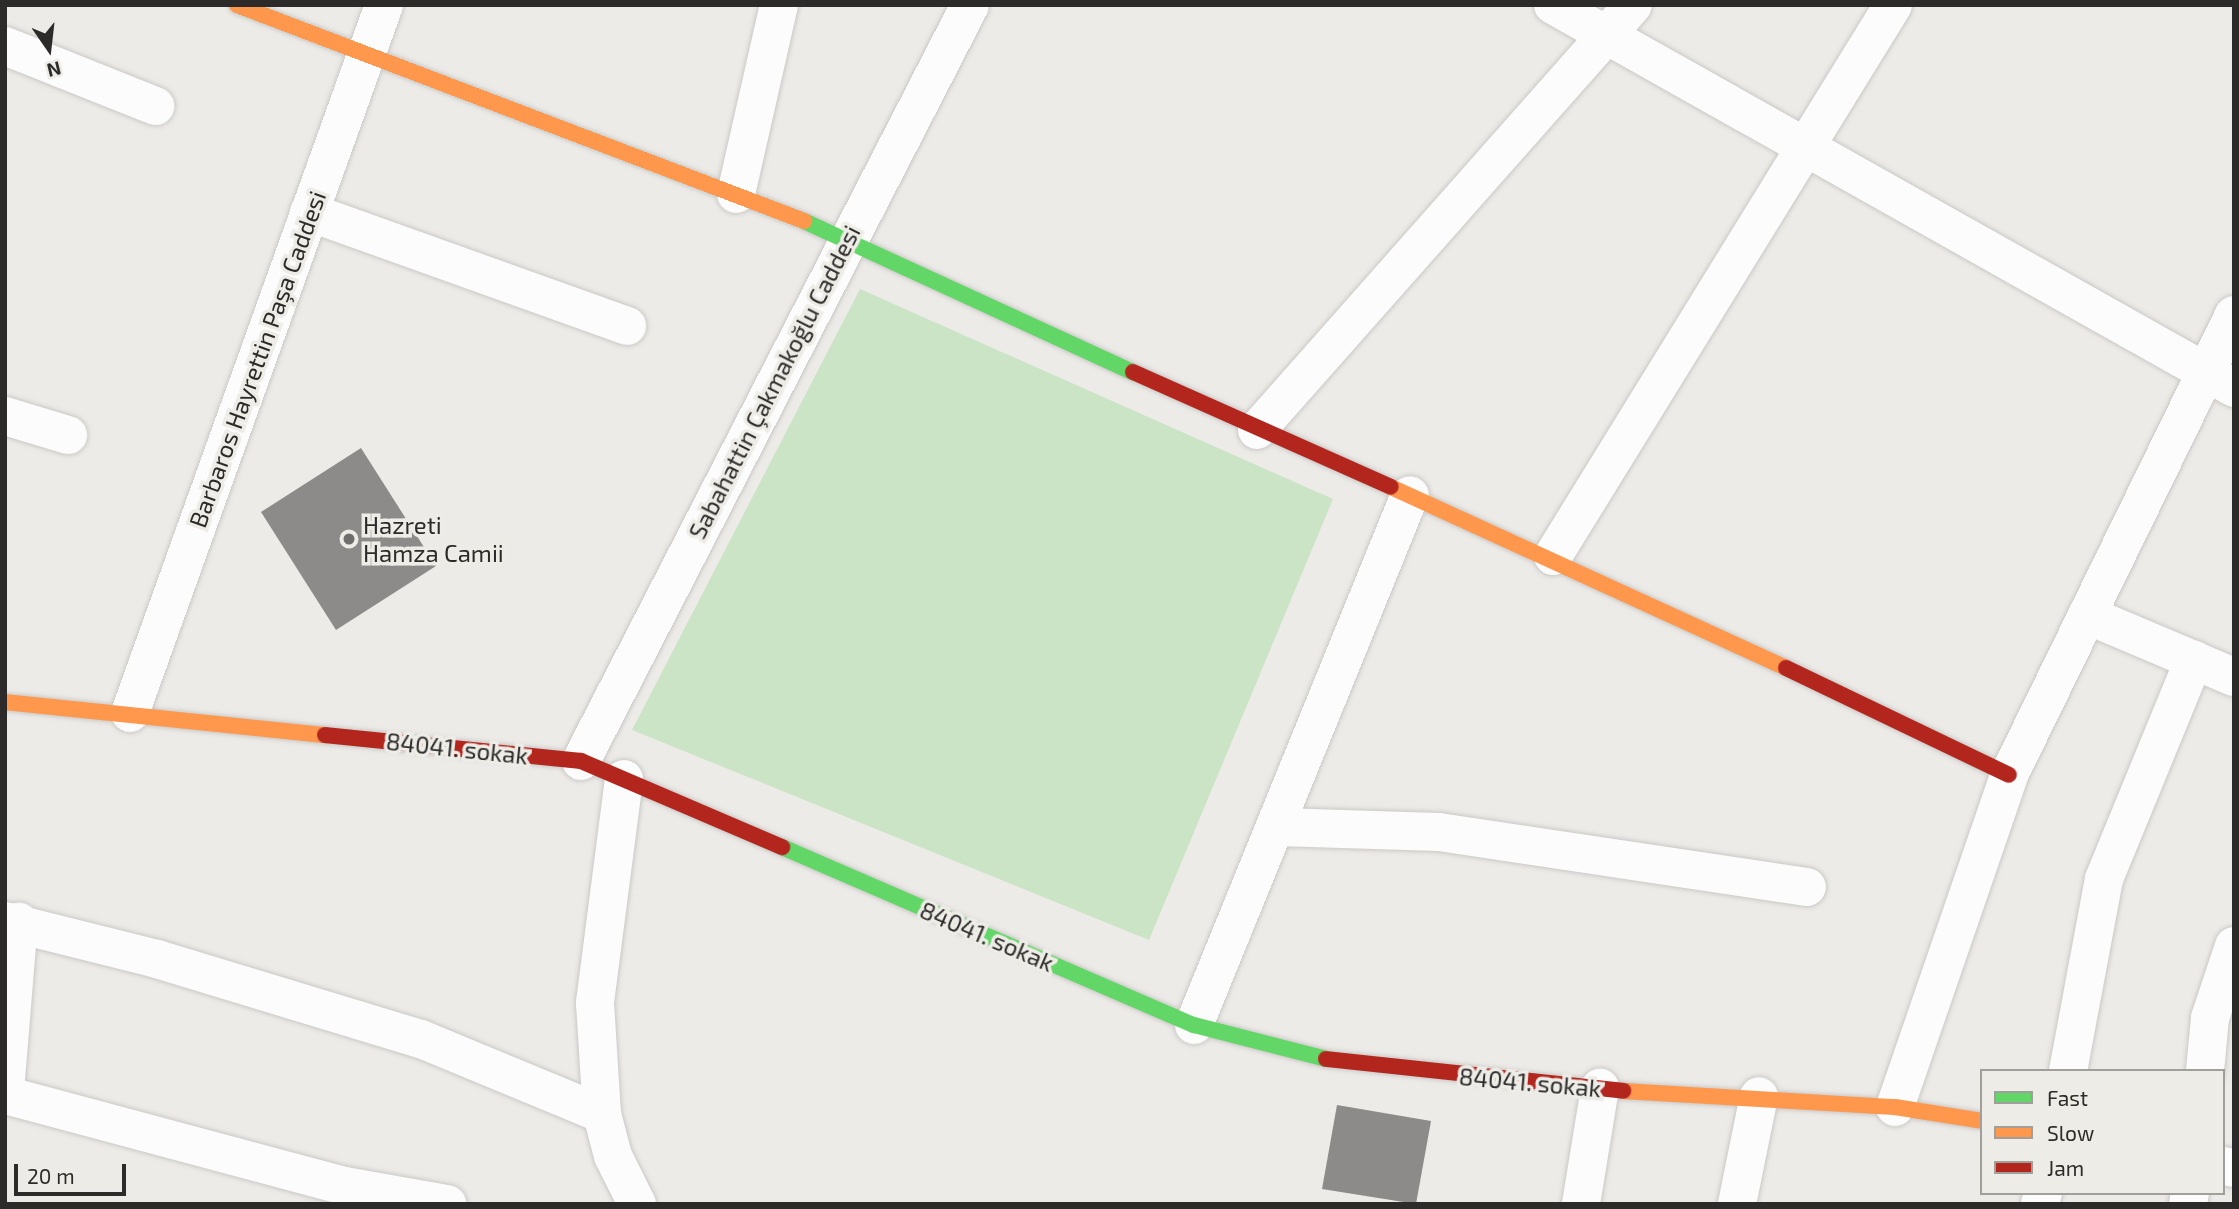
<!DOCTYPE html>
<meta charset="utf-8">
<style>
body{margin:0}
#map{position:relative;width:2239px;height:1209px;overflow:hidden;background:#edebe8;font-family:"Exo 2",sans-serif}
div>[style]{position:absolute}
.green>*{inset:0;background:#cbe4c5}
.building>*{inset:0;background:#8d8b8a}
.roads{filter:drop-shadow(0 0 2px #cac9c6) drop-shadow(0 0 2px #cac9c6)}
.street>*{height:38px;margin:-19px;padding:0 19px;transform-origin:19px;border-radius:19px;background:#fcfcfc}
.fast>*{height:16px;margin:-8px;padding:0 8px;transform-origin:8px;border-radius:8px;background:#63d668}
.slow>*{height:16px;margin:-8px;padding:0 8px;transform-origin:8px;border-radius:8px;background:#ff974d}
.jam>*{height:16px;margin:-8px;padding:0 8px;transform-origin:8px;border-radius:8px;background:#b3261e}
.dots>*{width:19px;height:19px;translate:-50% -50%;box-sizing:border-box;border:4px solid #eeece7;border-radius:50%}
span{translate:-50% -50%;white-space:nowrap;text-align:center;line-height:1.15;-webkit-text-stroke:7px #eeece7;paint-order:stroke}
.street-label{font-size:24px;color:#2c2b29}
.poi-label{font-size:24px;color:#2c2b29}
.left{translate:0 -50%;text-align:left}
.frame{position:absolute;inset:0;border:7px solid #2c2b29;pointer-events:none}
.legend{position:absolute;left:1980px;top:1069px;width:245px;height:126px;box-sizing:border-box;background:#eeece7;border:2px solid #a09f9b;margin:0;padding:9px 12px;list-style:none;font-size:21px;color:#2c2b29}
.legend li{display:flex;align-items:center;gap:14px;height:35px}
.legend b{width:35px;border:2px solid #a09f9b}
.north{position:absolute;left:14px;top:14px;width:70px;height:70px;-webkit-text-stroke:5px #eeece7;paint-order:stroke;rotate:166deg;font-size:19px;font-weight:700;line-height:28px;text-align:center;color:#2c2b29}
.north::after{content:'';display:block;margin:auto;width:24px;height:32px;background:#2c2b29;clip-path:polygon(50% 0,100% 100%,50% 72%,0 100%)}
.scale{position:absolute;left:14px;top:1164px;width:112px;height:32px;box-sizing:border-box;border:4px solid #2c2b29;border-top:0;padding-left:9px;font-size:21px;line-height:24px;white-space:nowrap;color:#2c2b29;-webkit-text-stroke:5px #eeece7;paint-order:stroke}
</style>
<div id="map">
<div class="green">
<div style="clip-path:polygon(860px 289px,1333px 499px,1149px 940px,632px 730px)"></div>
</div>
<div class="building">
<div style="clip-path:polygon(361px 448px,436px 566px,336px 630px,261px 512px)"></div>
<div style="clip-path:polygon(1337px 1105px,1431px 1121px,1416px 1204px,1322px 1189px)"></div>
</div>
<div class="roads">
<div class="street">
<div style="left:1553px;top:5px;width:781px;rotate:29.35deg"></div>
<div style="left:5px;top:46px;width:162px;rotate:21.8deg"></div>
<div style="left:736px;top:194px;width:194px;rotate:-77.2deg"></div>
<div style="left:309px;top:212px;width:338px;rotate:19.7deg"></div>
<div style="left:5px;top:416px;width:66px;rotate:16.8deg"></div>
<div style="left:1257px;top:430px;width:567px;rotate:-48.5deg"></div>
<div style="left:1553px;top:556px;width:647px;rotate:-58.32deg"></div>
<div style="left:2087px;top:615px;width:160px;rotate:22.9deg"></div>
<div style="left:130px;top:713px;width:752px;rotate:-70.26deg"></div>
<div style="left:581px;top:761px;width:850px;rotate:-62.77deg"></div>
<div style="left:624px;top:779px;width:226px;rotate:97.4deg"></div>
<div style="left:595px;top:1003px;width:111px;rotate:86.4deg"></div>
<div style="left:602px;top:1114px;width:43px;rotate:75.3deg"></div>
<div style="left:613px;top:1156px;width:54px;rotate:63.4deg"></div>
<div style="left:1278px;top:827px;width:161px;rotate:1.8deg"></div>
<div style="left:1439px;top:832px;width:372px;rotate:8.5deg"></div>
<div style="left:5px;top:921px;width:157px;rotate:14deg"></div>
<div style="left:157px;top:959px;width:276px;rotate:16.9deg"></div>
<div style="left:421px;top:1039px;width:196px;rotate:22.5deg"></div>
<div style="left:1194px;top:1025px;width:572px;rotate:-67.83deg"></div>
<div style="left:2068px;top:1071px;width:195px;rotate:-79.4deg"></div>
<div style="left:2104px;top:879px;width:237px;rotate:-67.7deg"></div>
<div style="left:2205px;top:1071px;width:53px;rotate:-84.6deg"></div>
<div style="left:2210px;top:1018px;width:76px;rotate:-71.6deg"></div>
<div style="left:5px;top:1091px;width:170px;rotate:-85.3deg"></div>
<div style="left:5px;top:1095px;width:352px;rotate:15deg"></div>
<div style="left:345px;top:1186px;width:104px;rotate:10deg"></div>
<div style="left:1895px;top:1107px;width:351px;rotate:-71deg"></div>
<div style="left:2009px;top:775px;width:512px;rotate:-63.94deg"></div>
<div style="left:2223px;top:1166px;width:11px;rotate:10deg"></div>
<div style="left:1581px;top:1204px;width:118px;rotate:-80.7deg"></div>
<div style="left:1737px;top:1204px;width:110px;rotate:-78.5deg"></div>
<div style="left:2040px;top:1204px;width:11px;rotate:-75deg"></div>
<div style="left:2188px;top:1204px;width:11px;rotate:-80deg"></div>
</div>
<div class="fast">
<div style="left:804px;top:221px;width:362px;rotate:24.7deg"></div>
<div style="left:782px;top:847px;width:449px;rotate:23.4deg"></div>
<div style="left:1194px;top:1025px;width:136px;rotate:14.4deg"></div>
</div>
<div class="slow">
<div style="left:237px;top:5px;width:607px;rotate:20.85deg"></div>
<div style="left:1391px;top:487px;width:434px;rotate:24.6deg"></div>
<div style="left:5px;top:702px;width:322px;rotate:5.9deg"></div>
<div style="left:1623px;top:1091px;width:272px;rotate:3.4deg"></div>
<div style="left:1895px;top:1107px;width:88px;rotate:9.1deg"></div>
</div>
<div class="jam">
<div style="left:1133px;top:372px;width:282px;rotate:24deg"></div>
<div style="left:1786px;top:668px;width:247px;rotate:25.6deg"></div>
<div style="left:325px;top:735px;width:257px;rotate:5.8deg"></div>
<div style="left:581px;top:761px;width:219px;rotate:23.2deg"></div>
<div style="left:1326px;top:1059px;width:299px;rotate:6.1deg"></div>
</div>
</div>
<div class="dots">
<div style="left:349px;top:539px;background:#706e6c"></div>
</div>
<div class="street-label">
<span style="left:257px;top:359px;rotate:-70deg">Barbaros Hayrettin Paşa Caddesi</span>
<span style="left:774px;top:382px;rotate:-63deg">Sabahattin Çakmakoğlu Caddesi</span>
<span style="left:457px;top:748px;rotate:6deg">84041. sokak</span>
<span style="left:987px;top:936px;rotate:23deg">84041. sokak</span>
<span style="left:1530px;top:1082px;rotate:5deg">84041. sokak</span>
</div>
<div class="poi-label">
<span class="left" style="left:363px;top:539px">Hazreti<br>Hamza Camii</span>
</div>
<div class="frame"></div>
<ul class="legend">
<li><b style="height:9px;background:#63d668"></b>Fast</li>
<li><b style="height:9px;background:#ff974d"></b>Slow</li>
<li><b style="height:9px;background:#b3261e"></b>Jam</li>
</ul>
<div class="north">N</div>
<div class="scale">20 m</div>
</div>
